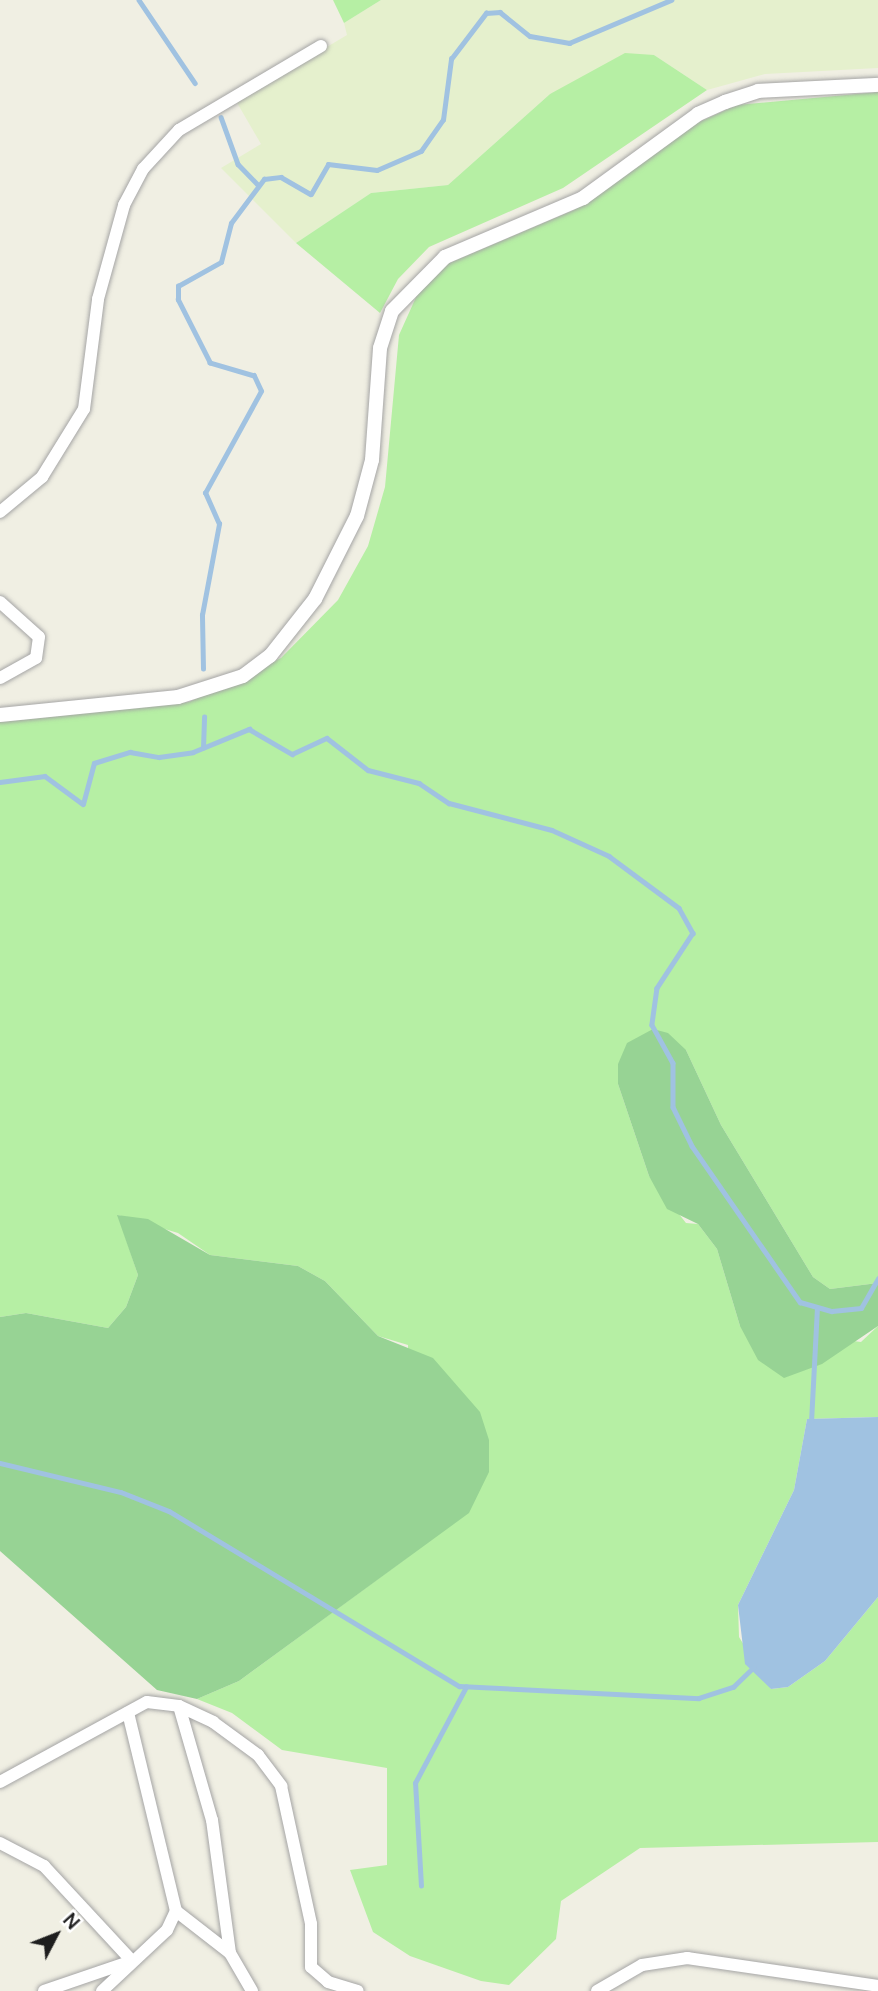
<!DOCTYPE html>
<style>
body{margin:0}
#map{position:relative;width:878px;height:1991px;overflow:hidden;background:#f0efe3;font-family:Manrope,sans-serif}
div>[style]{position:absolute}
.farmland>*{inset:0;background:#e5f0cd}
.grass>*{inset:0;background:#b6efa4}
.forest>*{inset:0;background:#97d394}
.water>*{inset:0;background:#a0c2e1}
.stream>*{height:4.5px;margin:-2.25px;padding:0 2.25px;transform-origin:2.25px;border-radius:2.25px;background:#a0c2e1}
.roads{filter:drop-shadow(0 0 2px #a5a5a5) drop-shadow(0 0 2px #a5a5a5)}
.minor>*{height:12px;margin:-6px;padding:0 6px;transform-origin:6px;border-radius:6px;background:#fff}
.tertiary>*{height:14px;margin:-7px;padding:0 7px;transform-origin:7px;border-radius:7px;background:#fff}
span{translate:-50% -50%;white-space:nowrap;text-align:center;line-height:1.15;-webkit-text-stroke:7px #fff;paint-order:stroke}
.north{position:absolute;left:21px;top:1900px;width:70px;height:70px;-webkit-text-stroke:5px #fff;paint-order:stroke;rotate:48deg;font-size:19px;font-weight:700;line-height:28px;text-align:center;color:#1e1e1e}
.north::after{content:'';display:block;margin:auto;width:24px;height:32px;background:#1e1e1e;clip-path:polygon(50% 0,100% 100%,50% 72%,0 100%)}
</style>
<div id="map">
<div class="farmland">
<div style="clip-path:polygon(381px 0,878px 0,878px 68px,765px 74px,707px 90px,654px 55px,550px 94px,448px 185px,371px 193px,296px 243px,221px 168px,261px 144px,236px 101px,347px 35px,344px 23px)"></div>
</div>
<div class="grass">
<div style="clip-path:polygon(333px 0,381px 0,344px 23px)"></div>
<div style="clip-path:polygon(625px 53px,654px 55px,707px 90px,563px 188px,429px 247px,398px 279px,380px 313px,296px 243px,371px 193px,448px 185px,550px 94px)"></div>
<div style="clip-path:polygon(878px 92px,878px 1283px,830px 1289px,813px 1277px,721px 1125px,686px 1050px,618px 1064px,618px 1084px,649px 1176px,686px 1223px,698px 1224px,717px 1249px,740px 1326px,861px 1342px,878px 1326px,878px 1417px,807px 1419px,794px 1490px,738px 1605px,739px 1637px,771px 1689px,788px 1687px,825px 1661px,878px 1597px,878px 1842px,640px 1848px,561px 1901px,556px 1939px,509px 1985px,481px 1981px,410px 1956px,373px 1932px,350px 1870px,387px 1865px,387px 1768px,282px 1750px,232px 1713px,197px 1699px,239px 1681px,408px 1557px,408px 1345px,378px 1336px,325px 1281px,298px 1266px,210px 1255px,178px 1233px,118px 1215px,138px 1275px,126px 1307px,108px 1328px,26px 1313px,0 1317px,0 722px,189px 702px,281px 658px,338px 600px,368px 546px,385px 487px,399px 335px,417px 295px,447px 264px,574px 210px,697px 123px,737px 105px)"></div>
</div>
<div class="forest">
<div style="clip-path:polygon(653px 1029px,668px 1033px,686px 1050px,721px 1125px,813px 1277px,830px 1289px,878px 1283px,878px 1326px,822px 1364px,784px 1378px,758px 1360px,740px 1326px,717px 1249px,698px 1224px,667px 1209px,649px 1176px,618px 1084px,618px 1064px,627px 1043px)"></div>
<div style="clip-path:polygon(117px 1215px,148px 1219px,210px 1255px,298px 1266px,325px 1281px,378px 1336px,433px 1358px,480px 1412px,489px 1440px,489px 1472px,469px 1513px,239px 1681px,197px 1699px,157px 1690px,0 1551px,0 1317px,26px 1313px,108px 1328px,126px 1307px,138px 1275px)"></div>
</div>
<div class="water">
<div style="clip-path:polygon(878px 1417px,878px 1597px,825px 1661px,788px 1687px,771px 1689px,745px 1664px,738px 1605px,794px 1490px,807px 1419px)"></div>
</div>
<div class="stream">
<div style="left:139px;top:0;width:100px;rotate:56deg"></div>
<div style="left:221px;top:117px;width:50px;rotate:70.1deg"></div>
<div style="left:238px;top:164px;width:28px;rotate:46deg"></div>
<div style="left:203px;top:669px;width:54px;rotate:-91.1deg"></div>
<div style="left:202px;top:615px;width:93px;rotate:-79.4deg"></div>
<div style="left:219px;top:524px;width:34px;rotate:-114deg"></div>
<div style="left:205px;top:493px;width:116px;rotate:-61.2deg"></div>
<div style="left:261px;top:391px;width:17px;rotate:-115deg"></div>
<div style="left:254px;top:376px;width:46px;rotate:-163.5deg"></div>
<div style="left:210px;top:363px;width:71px;rotate:-116.9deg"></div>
<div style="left:178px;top:300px;width:14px;rotate:-90deg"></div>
<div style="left:178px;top:286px;width:49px;rotate:-29.2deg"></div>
<div style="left:221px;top:262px;width:40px;rotate:-75.6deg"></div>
<div style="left:231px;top:223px;width:55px;rotate:-53.1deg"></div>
<div style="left:264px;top:179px;width:17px;rotate:-7deg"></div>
<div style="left:281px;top:177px;width:34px;rotate:30deg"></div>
<div style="left:311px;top:194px;width:34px;rotate:-60deg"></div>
<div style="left:328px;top:164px;width:49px;rotate:7deg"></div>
<div style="left:377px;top:170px;width:48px;rotate:-23.4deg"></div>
<div style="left:421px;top:151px;width:38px;rotate:-55deg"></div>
<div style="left:443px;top:120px;width:62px;rotate:-82.5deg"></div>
<div style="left:451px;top:59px;width:58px;rotate:-52.7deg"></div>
<div style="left:486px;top:13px;width:14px;rotate:-4deg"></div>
<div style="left:500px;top:12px;width:38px;rotate:39deg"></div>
<div style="left:530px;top:36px;width:40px;rotate:10deg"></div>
<div style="left:569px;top:43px;width:111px;rotate:-22.9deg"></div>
<div style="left:203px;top:748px;width:31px;rotate:-88deg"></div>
<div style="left:0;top:782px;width:45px;rotate:-7.6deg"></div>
<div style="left:45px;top:776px;width:47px;rotate:36.4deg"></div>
<div style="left:83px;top:804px;width:42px;rotate:-75deg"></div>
<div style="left:94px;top:763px;width:38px;rotate:-17deg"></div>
<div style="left:130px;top:752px;width:29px;rotate:10deg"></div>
<div style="left:159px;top:757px;width:34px;rotate:-8deg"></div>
<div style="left:193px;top:752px;width:61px;rotate:-22.3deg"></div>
<div style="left:249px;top:729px;width:50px;rotate:30.2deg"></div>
<div style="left:292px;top:754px;width:38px;rotate:-25deg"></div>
<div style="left:327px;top:738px;width:52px;rotate:38deg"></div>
<div style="left:368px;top:770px;width:53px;rotate:14.3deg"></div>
<div style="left:419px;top:783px;width:36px;rotate:34deg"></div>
<div style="left:449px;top:803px;width:106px;rotate:14.7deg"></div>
<div style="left:552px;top:830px;width:63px;rotate:24.5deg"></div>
<div style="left:609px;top:856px;width:87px;rotate:36.6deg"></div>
<div style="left:679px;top:908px;width:29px;rotate:61deg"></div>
<div style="left:693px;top:933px;width:66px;rotate:123.2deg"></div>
<div style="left:657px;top:988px;width:37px;rotate:98deg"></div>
<div style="left:652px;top:1025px;width:43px;rotate:61.1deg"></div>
<div style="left:673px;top:1063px;width:44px;rotate:90deg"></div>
<div style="left:673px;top:1107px;width:43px;rotate:64deg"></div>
<div style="left:692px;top:1146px;width:190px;rotate:55.3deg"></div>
<div style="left:800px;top:1302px;width:33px;rotate:16deg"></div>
<div style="left:832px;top:1311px;width:29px;rotate:-6deg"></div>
<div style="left:861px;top:1308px;width:34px;rotate:-60deg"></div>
<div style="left:811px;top:1422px;width:114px;rotate:-87deg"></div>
<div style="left:0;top:1463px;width:124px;rotate:13.5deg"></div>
<div style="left:121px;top:1492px;width:52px;rotate:21.6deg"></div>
<div style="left:169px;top:1511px;width:339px;rotate:31.1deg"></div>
<div style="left:459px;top:1686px;width:240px;rotate:2.9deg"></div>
<div style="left:699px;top:1698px;width:36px;rotate:-18deg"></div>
<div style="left:733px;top:1687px;width:29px;rotate:-44deg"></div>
<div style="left:421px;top:1886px;width:103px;rotate:-93.3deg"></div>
<div style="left:415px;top:1783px;width:109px;rotate:-62deg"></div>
</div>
<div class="roads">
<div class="minor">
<div style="left:0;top:512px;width:55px;rotate:-39.8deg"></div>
<div style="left:42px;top:477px;width:80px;rotate:-58.3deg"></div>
<div style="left:84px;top:409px;width:111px;rotate:-82.7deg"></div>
<div style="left:98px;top:299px;width:98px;rotate:-74.5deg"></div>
<div style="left:124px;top:205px;width:41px;rotate:-62.2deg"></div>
<div style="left:143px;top:169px;width:53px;rotate:-47.3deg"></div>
<div style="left:179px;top:130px;width:165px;rotate:-30.6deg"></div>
<div style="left:0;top:602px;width:52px;rotate:41.9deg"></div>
<div style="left:39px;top:637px;width:21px;rotate:98deg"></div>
<div style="left:36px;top:658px;width:41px;rotate:150.9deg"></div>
<div style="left:179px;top:1706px;width:119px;rotate:73.9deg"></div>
<div style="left:212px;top:1820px;width:134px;rotate:82.3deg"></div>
<div style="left:0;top:1782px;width:167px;rotate:-28.6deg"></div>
<div style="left:147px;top:1702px;width:32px;rotate:7deg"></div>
<div style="left:179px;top:1706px;width:38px;rotate:25deg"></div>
<div style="left:213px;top:1722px;width:56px;rotate:36.3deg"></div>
<div style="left:258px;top:1755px;width:39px;rotate:53deg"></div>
<div style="left:281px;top:1786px;width:141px;rotate:77.7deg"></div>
<div style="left:311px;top:1924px;width:43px;rotate:90deg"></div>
<div style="left:311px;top:1967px;width:23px;rotate:41deg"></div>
<div style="left:328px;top:1982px;width:31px;rotate:17deg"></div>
<div style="left:0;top:1843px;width:50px;rotate:27.6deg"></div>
<div style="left:44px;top:1866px;width:128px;rotate:47.2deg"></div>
<div style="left:176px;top:1911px;width:68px;rotate:37.9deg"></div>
<div style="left:230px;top:1953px;width:44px;rotate:59.9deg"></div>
<div style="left:44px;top:1991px;width:83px;rotate:-18.9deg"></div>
<div style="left:102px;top:1991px;width:89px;rotate:-43.2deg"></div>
<div style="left:167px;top:1930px;width:21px;rotate:-65deg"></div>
<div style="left:176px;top:1911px;width:204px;rotate:-103.6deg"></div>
<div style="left:597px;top:1991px;width:52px;rotate:-30deg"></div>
<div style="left:642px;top:1965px;width:46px;rotate:-8.8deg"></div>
<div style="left:687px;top:1958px;width:193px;rotate:8.3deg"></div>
</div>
<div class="tertiary">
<div style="left:0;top:715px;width:179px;rotate:-5.8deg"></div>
<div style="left:178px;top:697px;width:68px;rotate:-17.9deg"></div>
<div style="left:243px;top:676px;width:34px;rotate:-37deg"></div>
<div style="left:270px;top:656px;width:73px;rotate:-51.7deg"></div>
<div style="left:315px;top:599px;width:93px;rotate:-63.2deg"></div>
<div style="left:357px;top:516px;width:58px;rotate:-75deg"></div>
<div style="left:372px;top:460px;width:112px;rotate:-85.9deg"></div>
<div style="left:380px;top:348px;width:39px;rotate:-72deg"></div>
<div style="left:392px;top:311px;width:76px;rotate:-45.5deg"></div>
<div style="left:445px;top:257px;width:150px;rotate:-23.1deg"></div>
<div style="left:583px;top:198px;width:142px;rotate:-36.1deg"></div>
<div style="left:698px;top:114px;width:30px;rotate:-24deg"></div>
<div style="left:725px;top:102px;width:35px;rotate:-18deg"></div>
<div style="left:758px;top:91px;width:120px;rotate:-2.9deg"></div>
</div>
</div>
<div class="north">N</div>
</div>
